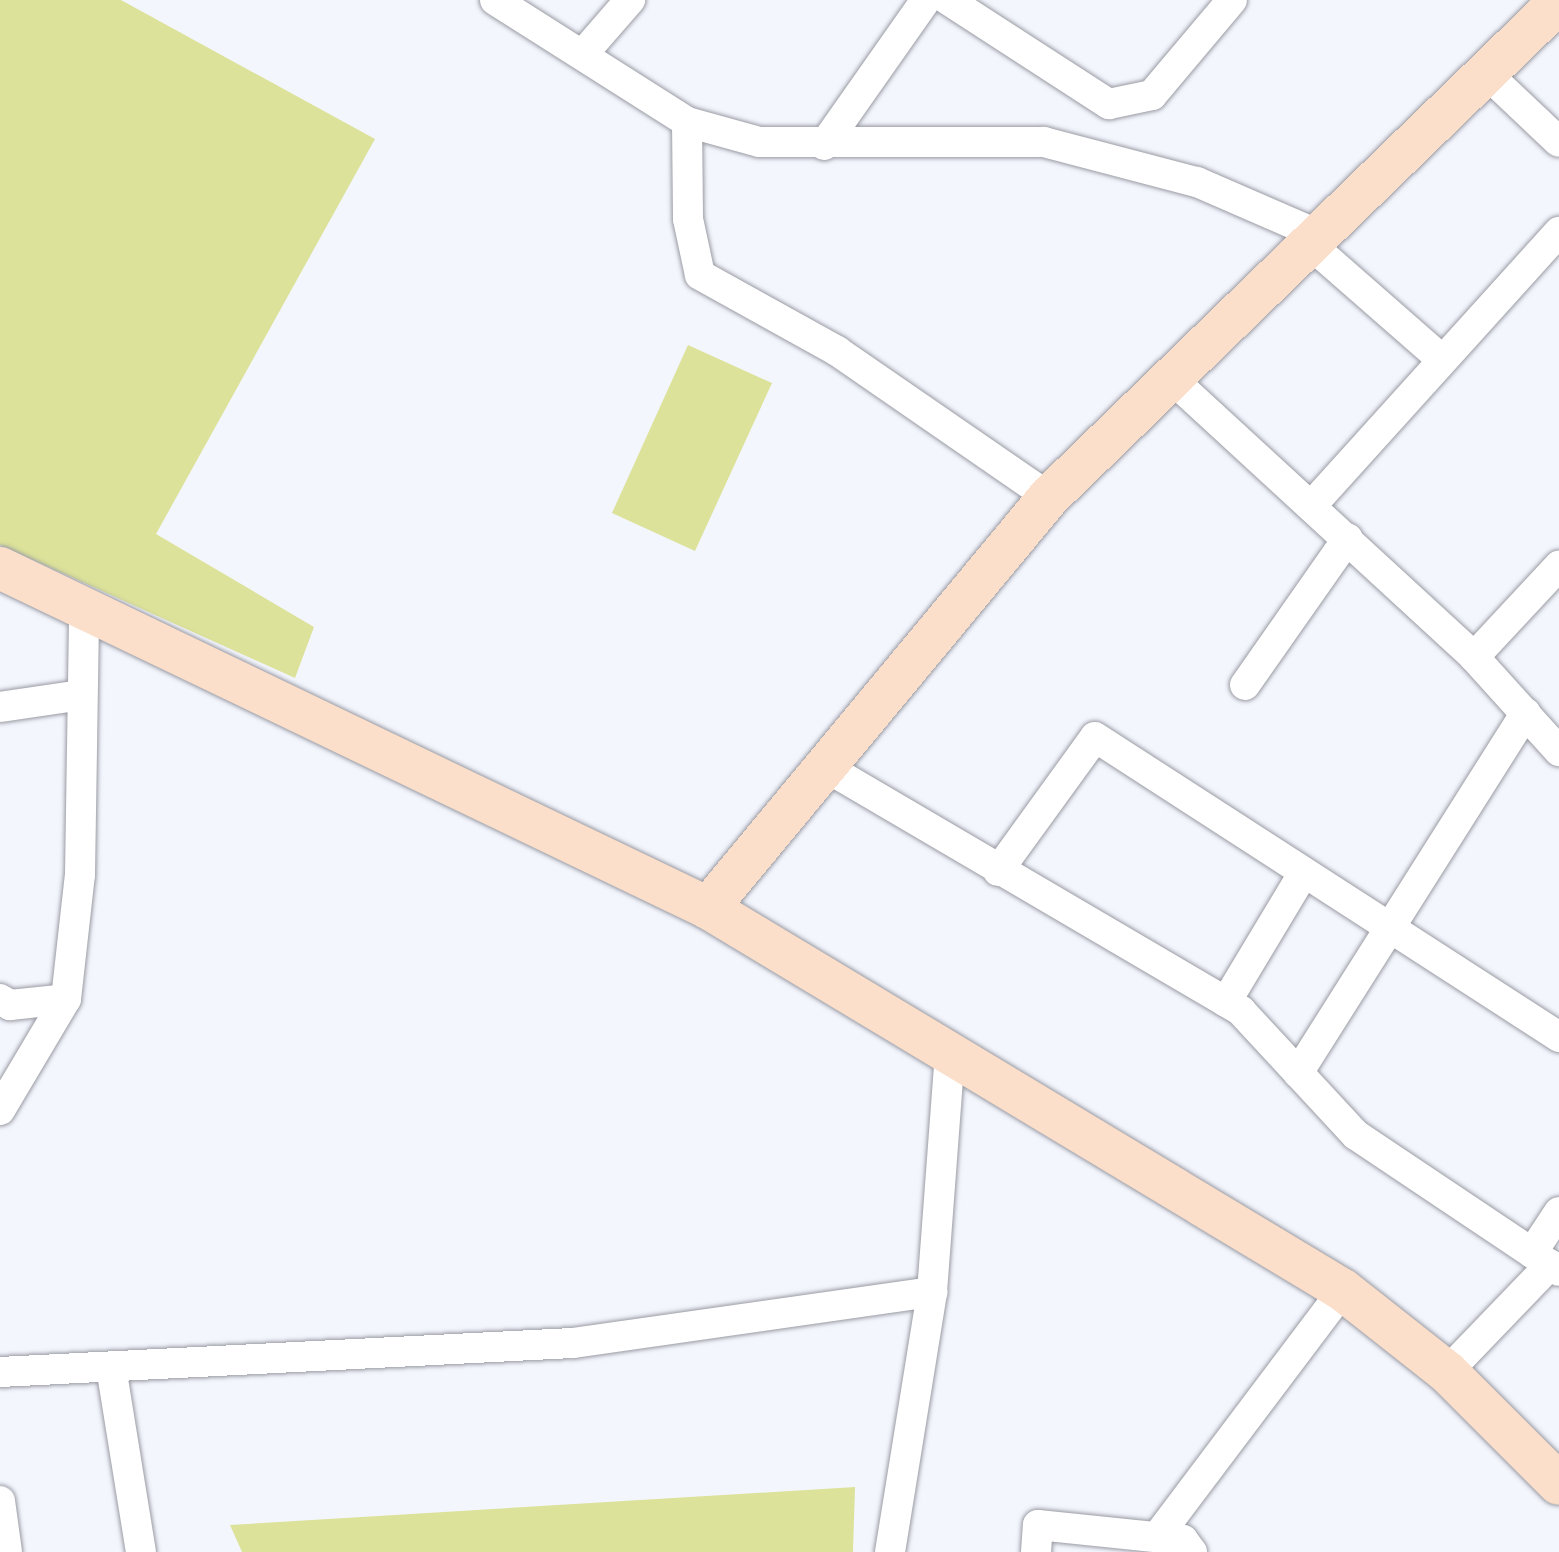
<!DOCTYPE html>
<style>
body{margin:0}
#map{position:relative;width:1559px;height:1552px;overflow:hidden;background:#f4f6fe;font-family:"DejaVu Sans",sans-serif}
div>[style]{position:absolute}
.green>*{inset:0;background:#dce299}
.roads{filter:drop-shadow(0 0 2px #999ba3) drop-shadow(0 0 2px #999ba3)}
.street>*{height:30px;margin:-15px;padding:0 15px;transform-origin:15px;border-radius:15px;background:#fff}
.secondary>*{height:42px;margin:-21px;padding:0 21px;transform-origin:21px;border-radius:21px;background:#fbdfca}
span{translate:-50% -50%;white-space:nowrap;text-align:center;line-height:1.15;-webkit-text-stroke:8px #f4f6fe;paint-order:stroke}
</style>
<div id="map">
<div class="green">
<div style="clip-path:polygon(0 0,121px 0,375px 139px,156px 534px,314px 627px,295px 678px,0 545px)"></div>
<div style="clip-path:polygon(688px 345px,772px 383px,695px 551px,612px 513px)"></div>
<div style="clip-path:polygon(855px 1487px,853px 1552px,242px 1552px,230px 1525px)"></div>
</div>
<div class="roads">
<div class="street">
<div style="left:495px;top:0;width:227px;rotate:32.4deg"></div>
<div style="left:687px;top:122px;width:75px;rotate:15.5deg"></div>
<div style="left:759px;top:142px;width:285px"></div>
<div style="left:1044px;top:142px;width:158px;rotate:14.7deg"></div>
<div style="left:1197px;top:182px;width:133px;rotate:23.5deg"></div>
<div style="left:948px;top:0;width:192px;rotate:32.9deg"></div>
<div style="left:1109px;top:104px;width:44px;rotate:-11.8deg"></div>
<div style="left:1152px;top:95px;width:124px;rotate:-49.9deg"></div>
<div style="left:583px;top:54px;width:72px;rotate:-49deg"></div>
<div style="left:1486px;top:73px;width:100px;rotate:43.4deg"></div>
<div style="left:687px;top:122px;width:97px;rotate:89.4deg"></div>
<div style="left:688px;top:219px;width:57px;rotate:77.9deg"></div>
<div style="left:700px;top:275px;width:157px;rotate:29deg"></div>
<div style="left:837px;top:351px;width:257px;rotate:34.6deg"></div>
<div style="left:824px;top:145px;width:177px;rotate:-54.9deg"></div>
<div style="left:1311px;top:245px;width:171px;rotate:41.2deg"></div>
<div style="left:1172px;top:379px;width:410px;rotate:42.6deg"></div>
<div style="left:1474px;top:657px;width:127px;rotate:47.9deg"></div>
<div style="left:1313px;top:504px;width:367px;rotate:-47.9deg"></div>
<div style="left:1474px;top:657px;width:125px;rotate:-47deg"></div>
<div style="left:1245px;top:685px;width:179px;rotate:-55deg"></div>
<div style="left:0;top:707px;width:82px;rotate:-8.4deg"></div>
<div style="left:829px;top:769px;width:478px;rotate:30.4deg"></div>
<div style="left:1241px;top:1011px;width:169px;rotate:47.2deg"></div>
<div style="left:1356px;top:1135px;width:244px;rotate:33.8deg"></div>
<div style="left:998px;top:871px;width:165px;rotate:-54.1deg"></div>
<div style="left:1095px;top:737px;width:553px;rotate:32.88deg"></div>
<div style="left:0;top:999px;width:12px;rotate:31deg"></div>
<div style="left:10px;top:1005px;width:56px;rotate:-6.1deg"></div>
<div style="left:1226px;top:1002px;width:149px;rotate:-59deg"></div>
<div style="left:1298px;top:1073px;width:426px;rotate:-57.7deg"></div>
<div style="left:0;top:1110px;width:129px;rotate:-59.3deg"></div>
<div style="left:66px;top:999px;width:125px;rotate:-83.6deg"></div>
<div style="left:80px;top:875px;width:267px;rotate:-89.1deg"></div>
<div style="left:1532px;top:1253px;width:49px;rotate:-56.6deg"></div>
<div style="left:111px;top:1367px;width:187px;rotate:80.8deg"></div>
<div style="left:0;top:1372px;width:574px;rotate:-2.9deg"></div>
<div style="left:573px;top:1343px;width:363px;rotate:-8.1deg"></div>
<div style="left:1447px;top:1372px;width:149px;rotate:-46.1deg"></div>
<div style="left:0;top:1501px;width:51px;rotate:82.2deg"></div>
<div style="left:1157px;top:1537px;width:309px;rotate:-53deg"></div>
<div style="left:890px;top:1552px;width:263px;rotate:-80.8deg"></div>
<div style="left:932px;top:1292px;width:238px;rotate:-85.7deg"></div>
<div style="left:1036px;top:1552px;width:27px;rotate:-86deg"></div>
<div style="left:1038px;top:1525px;width:146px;rotate:5.9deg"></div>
<div style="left:1183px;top:1540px;width:15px;rotate:53deg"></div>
</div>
<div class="secondary">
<div style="left:0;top:568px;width:785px;rotate:25.65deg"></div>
<div style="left:708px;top:908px;width:741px;rotate:31.03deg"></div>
<div style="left:1343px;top:1290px;width:132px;rotate:38.3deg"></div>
<div style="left:1447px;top:1372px;width:158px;rotate:45deg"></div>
<div style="left:708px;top:908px;width:534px;rotate:-50.32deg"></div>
<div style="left:1049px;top:497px;width:711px;rotate:-44.14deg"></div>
</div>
</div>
</div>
